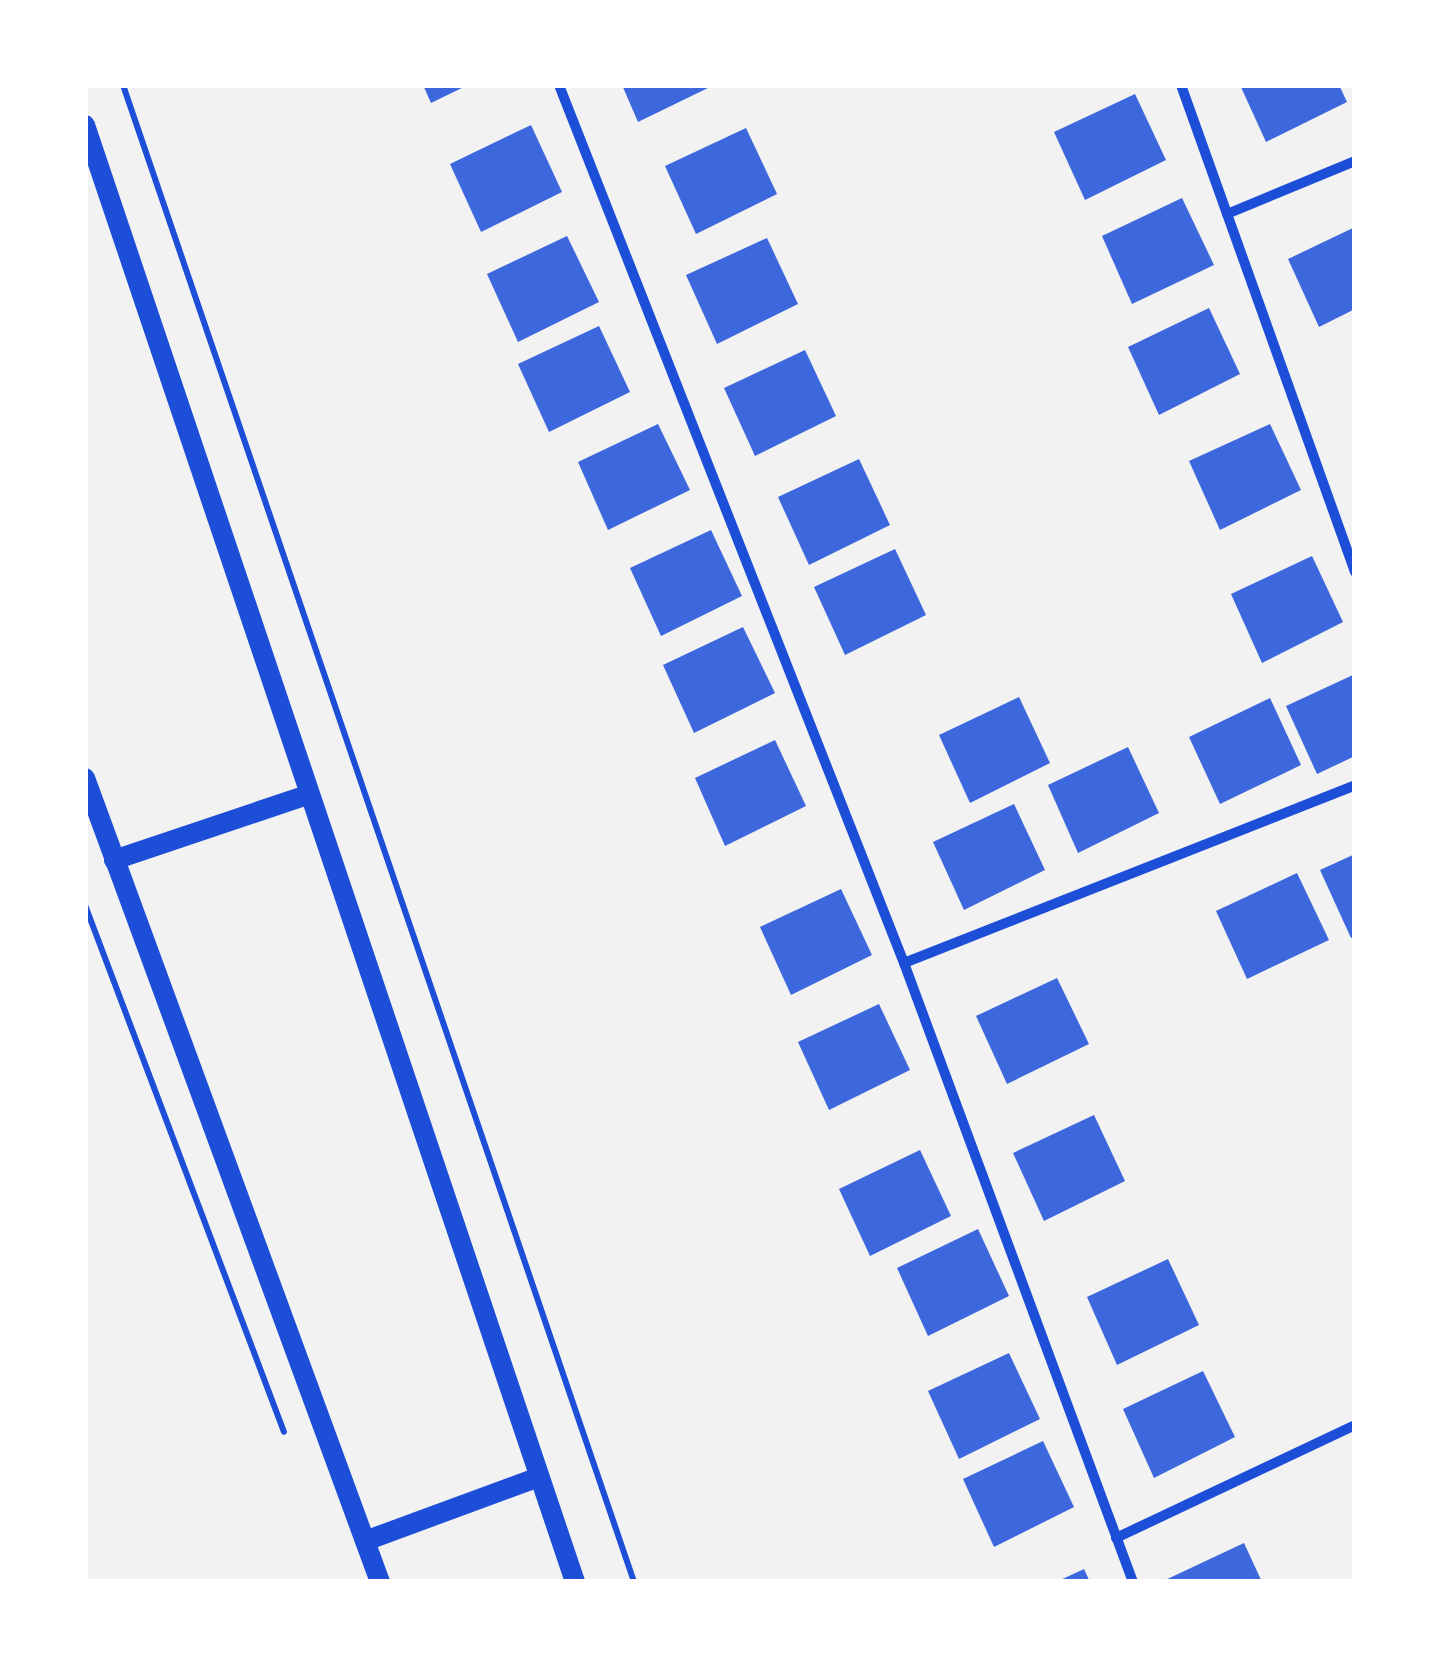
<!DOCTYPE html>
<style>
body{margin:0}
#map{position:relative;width:1440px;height:1667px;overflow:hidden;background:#f2f2f2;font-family:Mulish,sans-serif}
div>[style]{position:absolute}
.building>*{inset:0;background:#3d67dc}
.path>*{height:6px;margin:-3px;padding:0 3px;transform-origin:3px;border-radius:3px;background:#1d4ed8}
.minor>*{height:10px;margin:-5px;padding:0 5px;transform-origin:5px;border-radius:5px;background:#1d4ed8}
.secondary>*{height:20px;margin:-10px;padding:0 10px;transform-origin:10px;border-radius:10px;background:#1d4ed8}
span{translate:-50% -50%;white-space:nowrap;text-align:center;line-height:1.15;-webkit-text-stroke:9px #fff;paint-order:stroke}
.frame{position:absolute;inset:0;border:88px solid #fff;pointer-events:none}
</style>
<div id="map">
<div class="building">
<div style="clip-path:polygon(423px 85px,468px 85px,431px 103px)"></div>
<div style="clip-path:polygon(622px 85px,714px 85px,638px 122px)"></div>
<div style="clip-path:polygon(1240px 85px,1339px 85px,1347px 102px,1266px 142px)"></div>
<div style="clip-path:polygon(1135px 94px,1166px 160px,1085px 200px,1054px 132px)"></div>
<div style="clip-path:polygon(531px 125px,562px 192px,481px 232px,450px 164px)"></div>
<div style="clip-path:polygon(746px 128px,777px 194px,696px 234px,665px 166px)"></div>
<div style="clip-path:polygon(1182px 198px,1214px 265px,1132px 304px,1102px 236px)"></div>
<div style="clip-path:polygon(1355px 227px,1355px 309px,1319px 327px,1288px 259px)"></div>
<div style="clip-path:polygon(567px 236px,599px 302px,518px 342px,487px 274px)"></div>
<div style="clip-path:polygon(767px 238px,798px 304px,717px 344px,686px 275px)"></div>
<div style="clip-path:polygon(1209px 308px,1240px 374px,1159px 415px,1128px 347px)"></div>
<div style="clip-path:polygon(599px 326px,630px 392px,549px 432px,518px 364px)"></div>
<div style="clip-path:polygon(805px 350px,836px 416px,755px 456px,724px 388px)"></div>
<div style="clip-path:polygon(658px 424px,690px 490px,608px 530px,578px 462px)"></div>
<div style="clip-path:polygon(1270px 424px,1301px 490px,1220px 530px,1189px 461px)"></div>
<div style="clip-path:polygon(859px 459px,890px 525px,809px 565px,778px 497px)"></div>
<div style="clip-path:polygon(711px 530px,742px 596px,661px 636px,630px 568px)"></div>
<div style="clip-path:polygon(895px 549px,926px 615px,845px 655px,814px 587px)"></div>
<div style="clip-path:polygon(1312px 556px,1343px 622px,1262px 663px,1231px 594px)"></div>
<div style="clip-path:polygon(743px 627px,775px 693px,694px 733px,663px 665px)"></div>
<div style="clip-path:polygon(1355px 674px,1355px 756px,1317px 774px,1286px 706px)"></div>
<div style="clip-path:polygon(1019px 697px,1050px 763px,970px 803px,939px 735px)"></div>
<div style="clip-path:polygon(1270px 698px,1301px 765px,1220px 804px,1189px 737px)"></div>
<div style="clip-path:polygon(775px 740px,806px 806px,725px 846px,695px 778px)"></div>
<div style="clip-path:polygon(1128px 747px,1159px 813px,1078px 853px,1048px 785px)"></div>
<div style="clip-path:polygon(1014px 804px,1045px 870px,964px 910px,933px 842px)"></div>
<div style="clip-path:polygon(1355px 854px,1355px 936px,1351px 938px,1320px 870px)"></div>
<div style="clip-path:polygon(1297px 873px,1329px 940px,1247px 979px,1216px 911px)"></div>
<div style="clip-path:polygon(841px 889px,872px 955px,791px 995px,760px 927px)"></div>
<div style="clip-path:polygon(1057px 978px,1089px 1044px,1007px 1084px,976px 1016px)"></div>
<div style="clip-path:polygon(879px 1004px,910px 1070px,829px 1110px,798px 1042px)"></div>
<div style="clip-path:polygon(1094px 1115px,1125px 1181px,1044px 1221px,1013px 1153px)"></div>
<div style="clip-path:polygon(920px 1150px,951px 1216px,870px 1256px,839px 1189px)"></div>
<div style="clip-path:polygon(978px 1229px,1009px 1296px,928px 1336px,897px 1268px)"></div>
<div style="clip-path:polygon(1168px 1259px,1199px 1325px,1117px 1365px,1087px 1297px)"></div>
<div style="clip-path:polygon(1009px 1353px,1040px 1419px,959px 1459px,928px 1391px)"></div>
<div style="clip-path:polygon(1203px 1371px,1235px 1437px,1154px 1478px,1123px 1409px)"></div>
<div style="clip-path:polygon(1043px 1441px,1074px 1507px,994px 1547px,963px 1479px)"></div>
<div style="clip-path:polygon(1244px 1543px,1262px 1582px,1161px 1582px)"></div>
<div style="clip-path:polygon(1084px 1569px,1090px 1582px,1056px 1582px)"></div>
</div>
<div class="path">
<div style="left:123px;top:85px;width:1582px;rotate:71.15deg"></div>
<div style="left:85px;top:905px;width:563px;rotate:69.31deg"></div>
</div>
<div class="minor">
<div style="left:559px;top:85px;width:943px;rotate:68.55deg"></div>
<div style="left:904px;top:963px;width:660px;rotate:69.7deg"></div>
<div style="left:1181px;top:85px;width:517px;rotate:70.34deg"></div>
<div style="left:1227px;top:214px;width:139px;rotate:-22.5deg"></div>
<div style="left:904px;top:963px;width:485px;rotate:-21.5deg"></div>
<div style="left:1116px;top:1538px;width:264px;rotate:-25.3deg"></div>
</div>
<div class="secondary">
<div style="left:85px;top:125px;width:1537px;rotate:71.41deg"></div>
<div style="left:85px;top:778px;width:856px;rotate:69.85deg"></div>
<div style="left:114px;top:860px;width:200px;rotate:-18.6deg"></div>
<div style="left:365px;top:1541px;width:185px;rotate:-20.2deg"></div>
</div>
<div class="frame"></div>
</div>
